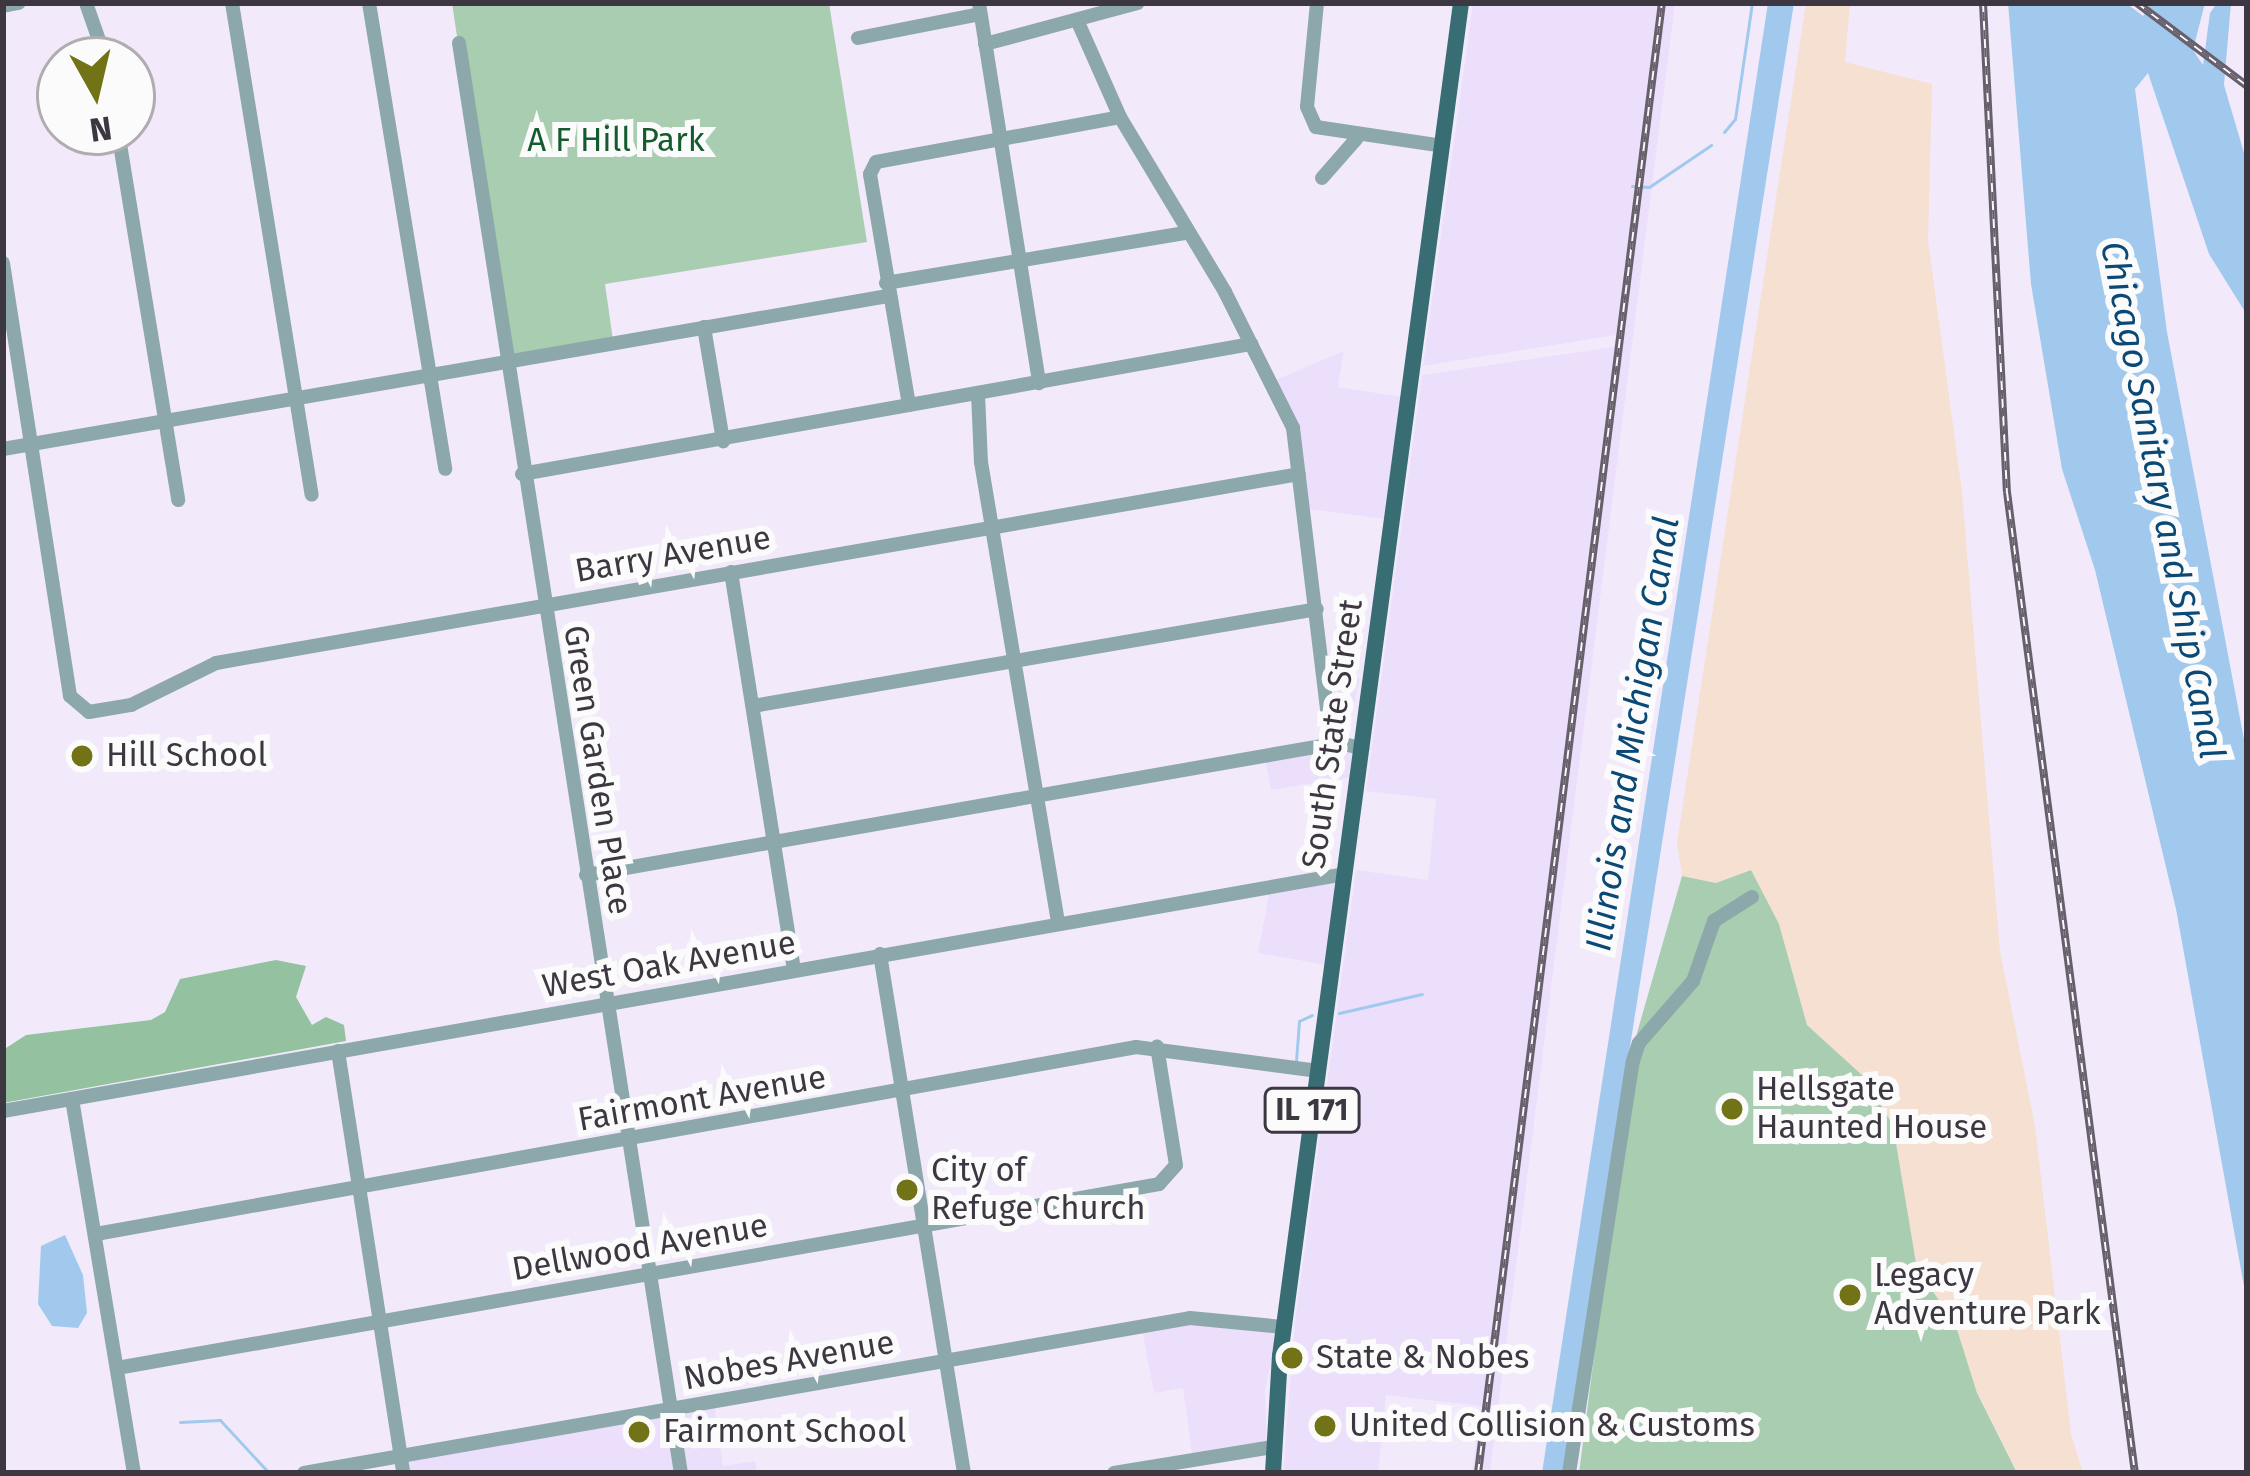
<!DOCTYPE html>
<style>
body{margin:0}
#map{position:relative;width:2250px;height:1476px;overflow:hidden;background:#f2eafb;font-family:"Fira Sans",sans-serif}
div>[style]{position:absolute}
.built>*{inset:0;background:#ecdffb}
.industrial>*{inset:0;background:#f5e0d1}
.green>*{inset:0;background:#a9cdb1}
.forest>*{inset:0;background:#94c19f}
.water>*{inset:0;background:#a1c9ee}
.stream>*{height:3px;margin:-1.5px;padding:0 1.5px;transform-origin:1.5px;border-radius:1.5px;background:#a1c9ee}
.minor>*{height:14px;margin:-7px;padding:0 7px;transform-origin:7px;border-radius:7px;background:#8da8ab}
.major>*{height:16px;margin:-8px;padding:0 8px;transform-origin:8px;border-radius:8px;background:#386d73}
.rail>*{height:8px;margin-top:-4px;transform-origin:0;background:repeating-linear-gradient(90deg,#fbfbfb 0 9px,#67606c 0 18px);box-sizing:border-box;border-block:3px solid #67606c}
.dots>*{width:33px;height:33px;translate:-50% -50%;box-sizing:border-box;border:6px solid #fbfbfb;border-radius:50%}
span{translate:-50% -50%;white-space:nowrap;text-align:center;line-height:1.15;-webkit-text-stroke:12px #fbfbfb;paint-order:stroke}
.shield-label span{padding:3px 9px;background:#fbfbfb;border:3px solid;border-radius:9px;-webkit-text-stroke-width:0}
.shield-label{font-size:30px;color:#3d3742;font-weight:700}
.park-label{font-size:33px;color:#155b30}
.street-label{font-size:33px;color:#3d3742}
.poi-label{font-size:33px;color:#3d3742}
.left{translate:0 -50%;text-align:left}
.water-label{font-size:36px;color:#0a4876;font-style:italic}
.frame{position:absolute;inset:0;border:6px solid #3d3742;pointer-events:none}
.north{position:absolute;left:36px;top:36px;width:120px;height:120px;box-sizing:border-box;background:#fbfbfb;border:3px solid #afadb1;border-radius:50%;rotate:172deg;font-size:33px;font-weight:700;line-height:48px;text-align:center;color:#3d3742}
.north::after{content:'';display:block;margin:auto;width:42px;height:54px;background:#727216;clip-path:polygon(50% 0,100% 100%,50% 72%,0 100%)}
</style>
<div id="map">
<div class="built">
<div style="clip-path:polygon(1473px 3px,1675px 3px,1495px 1433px,1490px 1473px,1472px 1473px,1481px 1406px,1386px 1395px,1378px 1473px,1283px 1473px,1295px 1321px,1356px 870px,1428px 880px,1436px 799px,1366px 791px,1422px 375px,1613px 347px,1616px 335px,1423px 366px)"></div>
<div style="clip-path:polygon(1344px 351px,1338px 387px,1402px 397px,1384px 519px,1309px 509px,1273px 381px)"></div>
<div style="clip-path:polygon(1332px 676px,1360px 678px,1345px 741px,1336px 722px)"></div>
<div style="clip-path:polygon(1337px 745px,1355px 749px,1352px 777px,1271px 790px,1265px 758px)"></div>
<div style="clip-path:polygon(1338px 877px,1326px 965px,1258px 953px,1270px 889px)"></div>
<div style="clip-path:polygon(1191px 1320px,1279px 1329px,1265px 1390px,1267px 1450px,1193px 1462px,1183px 1388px,1154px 1393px,1142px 1329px)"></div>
<div style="clip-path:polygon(714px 1404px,723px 1466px,755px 1461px,757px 1473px,410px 1473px,407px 1459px)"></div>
</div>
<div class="industrial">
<div style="clip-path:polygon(1806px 3px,1850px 3px,1845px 62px,1932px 84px,1928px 240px,1962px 492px,2000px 951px,2035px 1126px,2071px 1434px,2083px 1473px,2017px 1473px,1977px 1393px,1955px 1323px,1917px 1270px,1893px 1125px,1863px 1076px,1807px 1025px,1779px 924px,1750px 870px,1716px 883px,1682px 876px,1677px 843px)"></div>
</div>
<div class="green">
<div style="clip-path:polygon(452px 3px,829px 3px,867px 242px,605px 284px,613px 340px,505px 357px)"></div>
<div style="clip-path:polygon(1751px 870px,1779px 924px,1807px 1025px,1863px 1076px,1893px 1125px,1917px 1269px,1955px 1323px,1977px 1393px,2017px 1473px,1579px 1473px,1635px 1040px,1682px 876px,1716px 883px)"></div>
</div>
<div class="forest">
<div style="clip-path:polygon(276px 960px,306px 966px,296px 997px,312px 1025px,326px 1017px,344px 1025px,346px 1041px,3px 1103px,3px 1050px,26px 1035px,151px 1020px,165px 1012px,180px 979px)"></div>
</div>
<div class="water">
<div style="clip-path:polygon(1768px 3px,1794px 3px,1563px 1473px,1542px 1473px)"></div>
<div style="clip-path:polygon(2008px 3px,2126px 3px,2143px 16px,2151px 3px,2205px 3px,2193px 50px,2203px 65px,2210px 13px,2217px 3px,2231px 3px,2224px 85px,2247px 163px,2247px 315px,2209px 254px,2148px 73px,2135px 89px,2167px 332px,2247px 755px,2247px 1303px,2176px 909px,2095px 570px,2062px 469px,2031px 284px)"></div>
<div style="clip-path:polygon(65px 1235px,83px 1275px,87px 1313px,78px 1328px,52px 1326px,38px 1304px,41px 1246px)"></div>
</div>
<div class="stream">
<div style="left:1724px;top:132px;width:17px;rotate:-50deg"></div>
<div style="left:1735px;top:119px;width:117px;rotate:-81.7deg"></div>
<div style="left:1632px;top:186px;width:17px;rotate:3deg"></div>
<div style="left:1649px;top:187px;width:75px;rotate:-34.1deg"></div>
<div style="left:1339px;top:1013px;width:85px;rotate:-12.9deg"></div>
<div style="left:1296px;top:1061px;width:40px;rotate:-85.7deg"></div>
<div style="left:1299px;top:1021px;width:14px;rotate:-25deg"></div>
<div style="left:180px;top:1422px;width:40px;rotate:-2.9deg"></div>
<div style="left:220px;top:1420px;width:72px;rotate:47.2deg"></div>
</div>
<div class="minor">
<div style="left:86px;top:3px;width:60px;rotate:70.7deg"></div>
<div style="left:232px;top:3px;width:498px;rotate:80.8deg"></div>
<div style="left:369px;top:3px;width:472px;rotate:80.7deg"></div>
<div style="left:979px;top:3px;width:385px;rotate:81deg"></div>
<div style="left:1317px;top:3px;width:104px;rotate:95.5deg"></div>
<div style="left:1307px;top:107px;width:22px;rotate:66deg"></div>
<div style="left:1316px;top:127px;width:128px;rotate:8.5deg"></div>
<div style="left:3px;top:6px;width:16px;rotate:-11deg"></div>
<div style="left:1077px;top:20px;width:106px;rotate:66.1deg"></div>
<div style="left:1120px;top:117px;width:204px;rotate:59deg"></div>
<div style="left:1225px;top:292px;width:152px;rotate:63.4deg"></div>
<div style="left:1293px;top:428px;width:306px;rotate:83.1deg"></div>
<div style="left:1330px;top:732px;width:14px;rotate:54deg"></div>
<div style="left:858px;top:38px;width:124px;rotate:-11.1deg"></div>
<div style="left:459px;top:43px;width:1447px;rotate:81.18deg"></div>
<div style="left:985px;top:44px;width:158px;rotate:-15deg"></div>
<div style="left:118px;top:132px;width:373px;rotate:80.7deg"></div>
<div style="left:1322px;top:178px;width:53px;rotate:-48.8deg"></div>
<div style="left:3px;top:263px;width:438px;rotate:81.2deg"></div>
<div style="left:70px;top:696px;width:25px;rotate:40deg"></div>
<div style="left:89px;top:712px;width:43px;rotate:-9.5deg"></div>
<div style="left:131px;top:705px;width:95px;rotate:-26.3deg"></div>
<div style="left:216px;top:663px;width:1099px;rotate:-9.9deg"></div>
<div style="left:886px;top:283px;width:303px;rotate:-9.5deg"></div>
<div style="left:704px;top:327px;width:116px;rotate:80.5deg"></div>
<div style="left:978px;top:394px;width:68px;rotate:87.5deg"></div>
<div style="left:981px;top:462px;width:467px;rotate:80.5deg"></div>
<div style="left:909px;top:405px;width:234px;rotate:-99.6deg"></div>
<div style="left:870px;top:174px;width:13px;rotate:-63deg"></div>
<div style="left:876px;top:162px;width:248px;rotate:-10.4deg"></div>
<div style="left:3px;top:449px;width:898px;rotate:-9.81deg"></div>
<div style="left:522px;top:474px;width:741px;rotate:-10.11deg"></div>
<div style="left:731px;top:572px;width:403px;rotate:81deg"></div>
<div style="left:753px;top:706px;width:572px;rotate:-9.76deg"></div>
<div style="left:586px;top:875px;width:763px;rotate:-9.96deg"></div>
<div style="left:1338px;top:743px;width:25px;rotate:12deg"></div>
<div style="left:880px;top:954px;width:526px;rotate:80.81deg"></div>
<div style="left:338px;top:1051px;width:427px;rotate:81.2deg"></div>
<div style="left:72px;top:1099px;width:379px;rotate:80.6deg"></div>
<div style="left:3px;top:1111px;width:1362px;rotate:-10.02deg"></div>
<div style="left:96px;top:1234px;width:1057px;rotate:-10.19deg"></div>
<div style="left:1136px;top:1047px;width:184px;rotate:7.5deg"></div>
<div style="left:117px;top:1368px;width:1058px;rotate:-10.01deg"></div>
<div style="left:1159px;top:1184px;width:25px;rotate:-48deg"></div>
<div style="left:1176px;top:1165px;width:120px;rotate:-99.1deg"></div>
<div style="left:304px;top:1473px;width:899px;rotate:-9.92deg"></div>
<div style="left:1190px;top:1318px;width:93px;rotate:5.5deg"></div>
<div style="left:1114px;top:1473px;width:161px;rotate:-9.3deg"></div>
<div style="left:1569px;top:1473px;width:417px;rotate:-81.2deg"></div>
<div style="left:1633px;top:1061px;width:19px;rotate:-72deg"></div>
<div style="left:1639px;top:1043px;width:82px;rotate:-48.9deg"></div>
<div style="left:1693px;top:981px;width:64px;rotate:-70.7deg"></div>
<div style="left:1714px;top:921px;width:45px;rotate:-32.3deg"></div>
</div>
<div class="major">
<div style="left:1273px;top:1473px;width:117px;rotate:-86.6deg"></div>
<div style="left:1280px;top:1356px;width:1365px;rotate:-82.38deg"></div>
</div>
<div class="rail">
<div style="left:1983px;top:3px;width:490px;rotate:87.2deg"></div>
<div style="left:2007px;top:492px;width:989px;rotate:82.57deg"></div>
<div style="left:2137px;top:3px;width:138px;rotate:37deg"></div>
<div style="left:1478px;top:1473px;width:1481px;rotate:-82.87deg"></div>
</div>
<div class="dots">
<div style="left:82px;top:756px;background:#727216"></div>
<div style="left:1732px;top:1109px;background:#727216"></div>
<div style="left:907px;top:1190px;background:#727216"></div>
<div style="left:1850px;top:1295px;background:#727216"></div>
<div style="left:1292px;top:1358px;background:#727216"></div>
<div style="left:1325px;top:1426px;background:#727216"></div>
<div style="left:639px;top:1432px;background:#727216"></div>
</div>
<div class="shield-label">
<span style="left:1312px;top:1110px">IL 171</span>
</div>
<div class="park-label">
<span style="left:616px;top:141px">A F Hill Park</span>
</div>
<div class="street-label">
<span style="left:673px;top:555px;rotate:-10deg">Barry Avenue</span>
<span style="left:1333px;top:734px;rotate:-82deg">South State Street</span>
<span style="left:597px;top:770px;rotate:81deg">Green Garden Place</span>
<span style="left:669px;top:965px;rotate:-10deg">West Oak Avenue</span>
<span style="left:702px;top:1099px;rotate:-10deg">Fairmont Avenue</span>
<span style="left:640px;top:1248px;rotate:-10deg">Dellwood Avenue</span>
<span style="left:789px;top:1361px;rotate:-10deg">Nobes Avenue</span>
</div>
<div class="poi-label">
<span class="left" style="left:106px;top:756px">Hill School</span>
<span class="left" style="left:1756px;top:1109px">Hellsgate<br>Haunted House</span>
<span class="left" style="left:931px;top:1190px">City of<br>Refuge Church</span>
<span class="left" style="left:1874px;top:1295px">Legacy<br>Adventure Park</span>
<span class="left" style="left:1316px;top:1358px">State &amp; Nobes</span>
<span class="left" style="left:1349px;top:1426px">United Collision &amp; Customs</span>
<span class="left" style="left:663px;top:1432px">Fairmont School</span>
</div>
<div class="water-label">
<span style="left:2162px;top:500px;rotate:79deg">Chicago Sanitary and Ship Canal</span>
<span style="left:1633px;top:734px;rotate:-81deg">Illinois and Michigan Canal</span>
</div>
<div class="frame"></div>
<div class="north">N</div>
</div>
